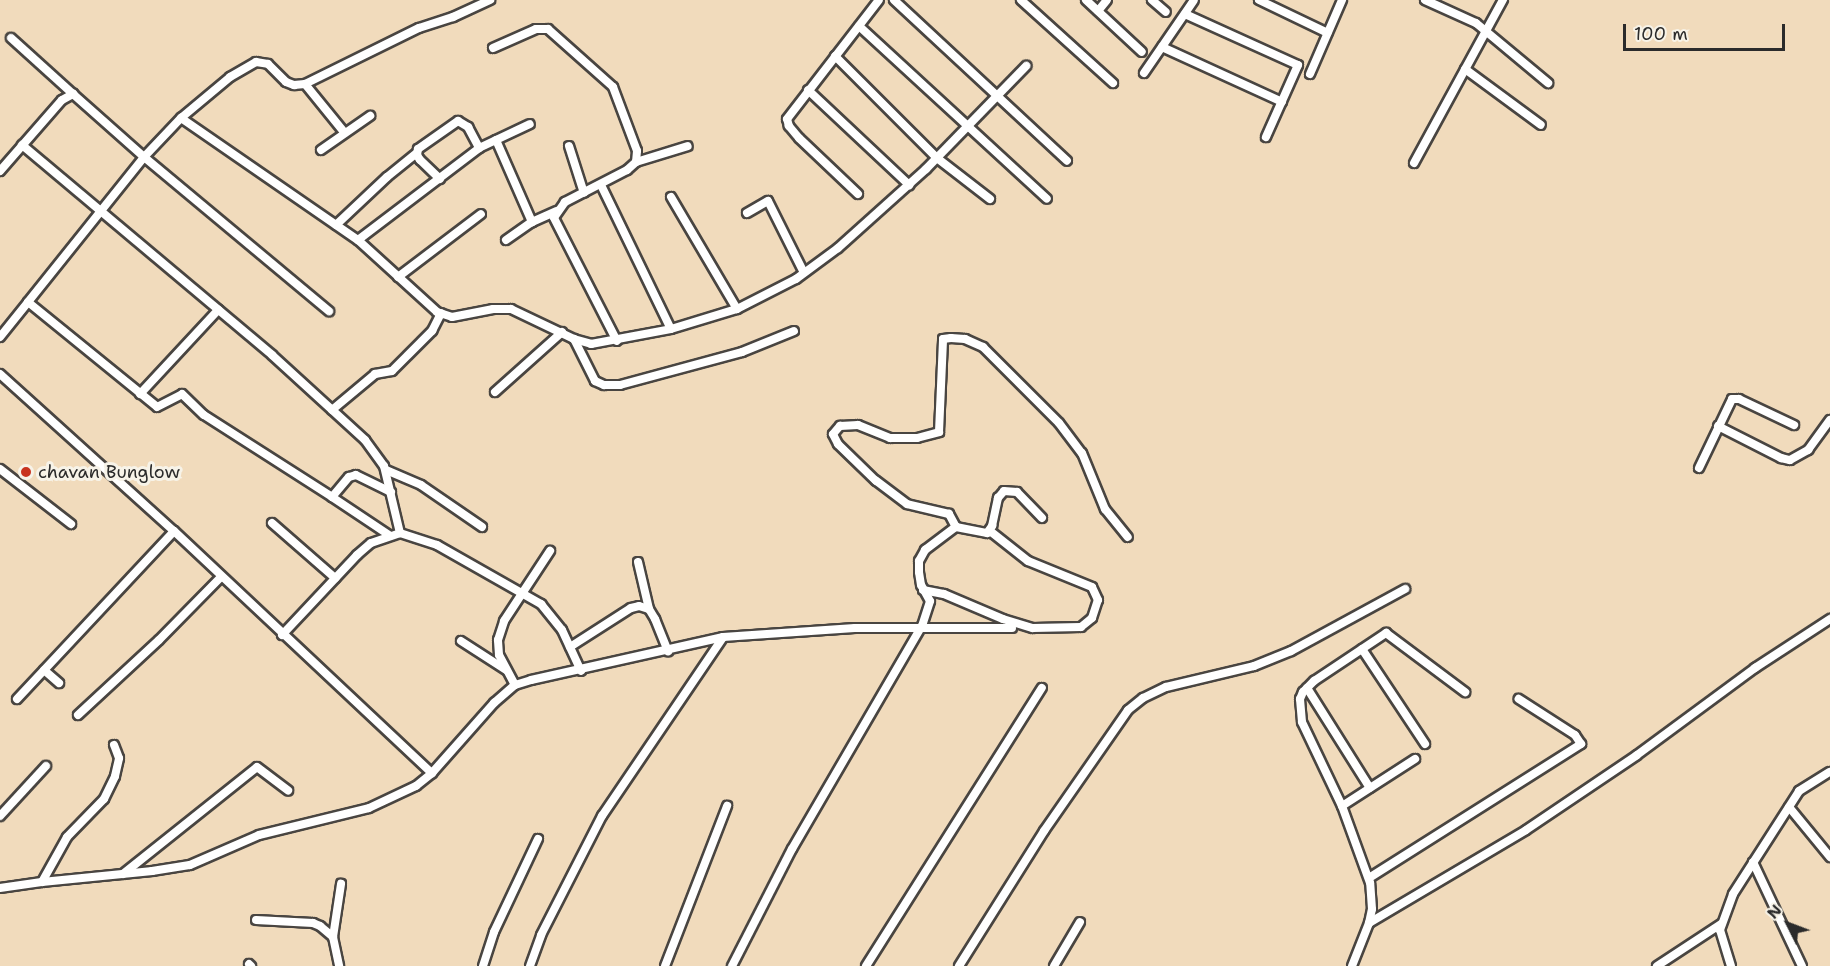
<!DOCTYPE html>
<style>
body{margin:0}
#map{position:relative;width:1830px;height:966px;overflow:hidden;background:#f1dbbc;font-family:"Shantell Sans",sans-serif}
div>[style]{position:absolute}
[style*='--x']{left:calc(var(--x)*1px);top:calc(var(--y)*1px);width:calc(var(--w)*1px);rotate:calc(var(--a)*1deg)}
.roads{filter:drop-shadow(2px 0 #494541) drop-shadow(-2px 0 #494541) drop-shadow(0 2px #494541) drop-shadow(0 -2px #494541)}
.street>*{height:8px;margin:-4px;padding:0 4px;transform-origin:4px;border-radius:4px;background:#fff}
.dots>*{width:16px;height:16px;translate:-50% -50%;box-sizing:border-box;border:3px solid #f7f3e8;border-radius:50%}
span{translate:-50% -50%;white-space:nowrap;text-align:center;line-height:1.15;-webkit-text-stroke:6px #f7f3e8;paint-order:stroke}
.poi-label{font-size:18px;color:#2b2b2b}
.left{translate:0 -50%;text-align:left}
.north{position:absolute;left:1758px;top:894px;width:60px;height:60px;-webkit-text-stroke:4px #f7f3e8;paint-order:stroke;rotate:312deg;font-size:16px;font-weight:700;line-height:24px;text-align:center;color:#2b2b2b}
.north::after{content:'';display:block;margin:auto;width:21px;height:27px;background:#2b2b2b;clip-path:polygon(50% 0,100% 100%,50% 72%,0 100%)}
.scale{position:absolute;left:1623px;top:24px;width:162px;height:27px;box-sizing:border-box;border:3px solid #2b2b2b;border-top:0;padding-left:8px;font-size:18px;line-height:21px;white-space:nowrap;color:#2b2b2b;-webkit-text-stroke:4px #f7f3e8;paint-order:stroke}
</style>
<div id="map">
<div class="roads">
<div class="street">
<i style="--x:894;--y:0;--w:236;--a:42.9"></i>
<i style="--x:1021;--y:0;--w:124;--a:42.1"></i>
<i style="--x:1086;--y:0;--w:76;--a:42.9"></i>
<i style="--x:1152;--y:0;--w:18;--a:41"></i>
<i style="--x:1259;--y:0;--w:76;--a:25.6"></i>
<i style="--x:1425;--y:0;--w:56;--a:24.3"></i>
<i style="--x:1476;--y:23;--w:94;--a:39.8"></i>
<i style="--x:1098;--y:11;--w:14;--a:-51"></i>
<i style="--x:1185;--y:14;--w:124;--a:24.3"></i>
<i style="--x:1298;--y:65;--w:79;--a:114"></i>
<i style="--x:859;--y:26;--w:255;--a:42.6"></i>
<i style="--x:11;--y:38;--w:84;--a:42.1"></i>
<i style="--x:1162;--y:47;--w:132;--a:24.6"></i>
<i style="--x:493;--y:48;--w:47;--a:-23.8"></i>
<i style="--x:536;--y:29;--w:12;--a:0"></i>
<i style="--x:548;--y:29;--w:87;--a:41.7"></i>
<i style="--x:613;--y:87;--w:68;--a:69.4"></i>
<i style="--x:637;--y:151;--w:11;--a:95"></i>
<i style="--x:636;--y:162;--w:12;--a:138"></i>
<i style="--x:627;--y:170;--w:70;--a:152.7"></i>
<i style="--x:565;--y:202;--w:19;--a:125"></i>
<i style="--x:554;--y:218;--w:138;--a:62.9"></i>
<i style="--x:835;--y:56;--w:144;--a:45"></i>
<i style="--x:937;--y:158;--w:67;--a:37.7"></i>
<i style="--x:1465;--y:69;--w:94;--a:36.4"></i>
<i style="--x:1144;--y:73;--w:88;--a:-55.6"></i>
<i style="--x:1310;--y:74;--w:81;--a:-66.6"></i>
<i style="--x:305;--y:84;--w:62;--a:50.9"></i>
<i style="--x:808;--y:90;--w:139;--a:43.2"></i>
<i style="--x:181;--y:118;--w:64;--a:-39.9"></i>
<i style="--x:230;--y:77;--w:30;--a:-30"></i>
<i style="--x:256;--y:62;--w:12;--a:9"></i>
<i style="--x:268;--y:64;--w:25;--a:45"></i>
<i style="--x:286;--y:82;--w:9;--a:21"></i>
<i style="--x:294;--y:85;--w:11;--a:-5"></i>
<i style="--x:305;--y:84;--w:127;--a:-26.2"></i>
<i style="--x:419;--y:28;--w:36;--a:-18"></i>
<i style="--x:453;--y:17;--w:41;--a:-24.7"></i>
<i style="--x:496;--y:140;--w:90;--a:66.3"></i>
<i style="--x:22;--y:145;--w:326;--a:40"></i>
<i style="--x:272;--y:355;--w:126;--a:42.4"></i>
<i style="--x:365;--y:440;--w:32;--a:54"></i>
<i style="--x:384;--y:466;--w:69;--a:76.6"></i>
<i style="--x:569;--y:146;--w:49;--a:72.3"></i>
<i style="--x:321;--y:150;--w:60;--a:-34.8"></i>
<i style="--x:636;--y:162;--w:54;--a:-17.1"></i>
<i style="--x:1414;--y:163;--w:186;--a:-61.4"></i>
<i style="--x:0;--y:171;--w:94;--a:-48.9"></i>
<i style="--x:62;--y:100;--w:13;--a:-29"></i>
<i style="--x:73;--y:94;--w:95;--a:41.6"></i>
<i style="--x:144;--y:157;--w:54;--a:-46.5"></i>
<i style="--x:181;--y:118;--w:215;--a:34.6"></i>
<i style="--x:358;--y:240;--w:107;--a:42.3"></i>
<i style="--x:437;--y:312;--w:16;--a:18"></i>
<i style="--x:452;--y:317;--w:42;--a:-11"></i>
<i style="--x:493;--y:309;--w:18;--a:0"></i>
<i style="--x:511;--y:309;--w:70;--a:25.5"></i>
<i style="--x:574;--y:339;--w:18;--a:16"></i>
<i style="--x:591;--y:344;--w:81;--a:-10.6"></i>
<i style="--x:671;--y:329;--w:69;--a:-16.9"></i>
<i style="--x:737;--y:309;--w:130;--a:-120.5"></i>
<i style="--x:440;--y:179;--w:28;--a:-136"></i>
<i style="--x:420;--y:160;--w:6;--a:-121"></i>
<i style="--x:417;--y:155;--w:6;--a:-81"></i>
<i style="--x:418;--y:149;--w:49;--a:-35"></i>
<i style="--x:458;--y:121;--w:12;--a:31"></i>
<i style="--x:468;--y:127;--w:24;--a:62"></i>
<i style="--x:601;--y:185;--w:160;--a:64.1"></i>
<i style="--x:858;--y:194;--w:81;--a:-136.5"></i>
<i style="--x:799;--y:138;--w:16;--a:-130"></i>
<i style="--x:789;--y:126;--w:7;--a:-106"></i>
<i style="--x:787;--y:119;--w:150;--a:-52.3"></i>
<i style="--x:747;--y:213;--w:24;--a:-30"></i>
<i style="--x:768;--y:201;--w:80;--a:63.4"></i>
<i style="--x:336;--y:225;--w:70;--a:-43.3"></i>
<i style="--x:387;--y:177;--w:38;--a:-39"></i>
<i style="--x:358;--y:240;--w:152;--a:-37.2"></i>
<i style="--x:479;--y:148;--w:56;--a:-25.2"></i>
<i style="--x:506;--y:240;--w:32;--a:-35"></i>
<i style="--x:532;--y:222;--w:27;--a:-24"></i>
<i style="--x:398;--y:277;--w:104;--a:-37.2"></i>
<i style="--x:28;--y:302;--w:186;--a:-51.3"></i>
<i style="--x:144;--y:157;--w:241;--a:39.8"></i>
<i style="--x:737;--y:309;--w:66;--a:-27"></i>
<i style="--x:796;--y:279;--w:52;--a:-36.4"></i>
<i style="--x:838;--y:248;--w:118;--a:-41.9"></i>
<i style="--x:926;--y:169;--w:144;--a:-45.8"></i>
<i style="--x:0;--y:337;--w:45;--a:-51.3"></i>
<i style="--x:28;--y:302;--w:166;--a:39.1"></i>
<i style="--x:157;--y:407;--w:28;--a:-27"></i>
<i style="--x:182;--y:394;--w:30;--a:44"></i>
<i style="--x:204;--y:415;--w:152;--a:32.6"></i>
<i style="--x:332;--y:497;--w:26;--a:-50"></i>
<i style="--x:349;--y:477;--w:7;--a:-16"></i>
<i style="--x:356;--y:475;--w:39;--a:26"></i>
<i style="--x:574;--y:339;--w:47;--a:63.4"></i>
<i style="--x:595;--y:381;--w:10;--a:24"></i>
<i style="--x:604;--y:385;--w:16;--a:0"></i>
<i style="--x:620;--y:385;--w:126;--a:-15.1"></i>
<i style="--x:742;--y:352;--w:56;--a:-22"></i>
<i style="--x:0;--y:374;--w:234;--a:42.1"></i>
<i style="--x:174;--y:531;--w:354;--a:43.2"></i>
<i style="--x:432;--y:773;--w:94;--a:-48.5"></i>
<i style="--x:494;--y:703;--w:28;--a:-41"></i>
<i style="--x:515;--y:685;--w:17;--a:-17"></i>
<i style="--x:531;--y:680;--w:197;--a:-12.6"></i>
<i style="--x:723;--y:637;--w:132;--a:-3.9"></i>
<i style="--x:855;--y:628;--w:157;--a:0"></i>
<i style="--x:495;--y:392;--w:90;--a:-41.8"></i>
<i style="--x:140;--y:394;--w:115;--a:-47.1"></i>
<i style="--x:332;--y:410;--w:56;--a:-39.9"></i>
<i style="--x:375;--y:374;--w:17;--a:-10"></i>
<i style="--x:392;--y:371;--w:57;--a:-45"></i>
<i style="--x:432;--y:331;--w:20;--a:-63"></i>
<i style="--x:1718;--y:426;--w:71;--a:26.9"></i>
<i style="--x:1781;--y:458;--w:9;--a:13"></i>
<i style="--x:1790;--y:460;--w:21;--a:-29"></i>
<i style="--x:1808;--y:450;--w:37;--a:-54"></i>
<i style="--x:1699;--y:468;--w:76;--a:-64.4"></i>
<i style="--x:1732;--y:399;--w:7;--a:0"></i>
<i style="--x:1739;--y:399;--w:61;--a:25.3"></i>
<i style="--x:0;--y:469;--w:90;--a:37.8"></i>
<i style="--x:386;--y:470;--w:38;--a:23"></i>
<i style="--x:421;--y:485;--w:74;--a:34.5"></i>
<i style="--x:332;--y:497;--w:69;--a:33.7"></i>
<i style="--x:272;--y:523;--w:84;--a:41.1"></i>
<i style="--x:956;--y:527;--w:15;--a:-118"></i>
<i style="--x:949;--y:514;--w:43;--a:-166.6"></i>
<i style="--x:907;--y:504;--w:39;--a:-143"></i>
<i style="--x:876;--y:481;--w:53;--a:-135.8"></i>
<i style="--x:838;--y:444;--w:11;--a:-117"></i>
<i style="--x:833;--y:434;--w:11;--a:-49"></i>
<i style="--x:840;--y:426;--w:18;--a:-3"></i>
<i style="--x:858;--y:425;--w:35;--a:22"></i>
<i style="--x:890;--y:438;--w:27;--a:0"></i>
<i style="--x:917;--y:438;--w:23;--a:-15"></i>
<i style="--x:939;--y:432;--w:93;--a:-87.5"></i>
<i style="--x:943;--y:339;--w:8;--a:-7"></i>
<i style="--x:951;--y:338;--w:14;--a:4"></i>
<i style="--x:965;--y:339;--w:20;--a:24"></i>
<i style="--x:983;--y:347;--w:107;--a:45"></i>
<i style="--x:1059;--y:423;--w:38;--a:53"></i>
<i style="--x:1082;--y:453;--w:61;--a:67.7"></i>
<i style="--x:1105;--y:509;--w:36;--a:51"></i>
<i style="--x:638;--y:562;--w:48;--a:76.8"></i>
<i style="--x:923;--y:590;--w:21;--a:11"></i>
<i style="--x:944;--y:594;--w:64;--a:23"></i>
<i style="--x:1003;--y:619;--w:31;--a:17"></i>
<i style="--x:1033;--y:628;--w:48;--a:-1.2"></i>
<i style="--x:1081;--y:627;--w:14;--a:-39"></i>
<i style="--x:1092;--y:618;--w:19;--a:-72"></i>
<i style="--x:1098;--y:600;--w:14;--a:-115"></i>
<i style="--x:1092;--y:587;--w:69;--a:-157.9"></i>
<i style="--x:1028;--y:561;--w:48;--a:-141.7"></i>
<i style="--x:282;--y:635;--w:110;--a:-46.8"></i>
<i style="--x:357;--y:555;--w:18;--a:-41"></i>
<i style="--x:371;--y:543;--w:31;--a:-19"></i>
<i style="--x:400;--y:533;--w:39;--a:18"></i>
<i style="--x:437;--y:545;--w:120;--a:29.6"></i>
<i style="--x:541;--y:604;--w:33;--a:51"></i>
<i style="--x:562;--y:630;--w:45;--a:65.1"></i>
<i style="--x:461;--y:641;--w:54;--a:32.8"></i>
<i style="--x:570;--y:647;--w:72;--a:-32.6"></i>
<i style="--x:631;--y:608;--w:8;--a:-14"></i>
<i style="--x:639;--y:606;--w:10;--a:17"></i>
<i style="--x:649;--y:609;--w:12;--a:59"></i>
<i style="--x:655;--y:619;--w:35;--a:68"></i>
<i style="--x:1362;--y:649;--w:114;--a:56.4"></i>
<i style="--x:44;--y:670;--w:20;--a:41"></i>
<i style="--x:515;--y:685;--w:34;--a:-118"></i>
<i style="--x:499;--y:655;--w:15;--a:-94"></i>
<i style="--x:498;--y:640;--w:20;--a:-72"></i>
<i style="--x:504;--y:621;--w:84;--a:-56.7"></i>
<i style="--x:1307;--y:688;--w:118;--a:57.8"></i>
<i style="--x:17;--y:699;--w:230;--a:-46.9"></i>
<i style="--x:78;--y:715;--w:110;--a:-42.8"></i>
<i style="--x:159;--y:640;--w:88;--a:-45.5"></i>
<i style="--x:1342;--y:806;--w:93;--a:-115.5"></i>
<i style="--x:1302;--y:722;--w:23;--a:-95"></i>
<i style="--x:1300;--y:699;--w:8;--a:-67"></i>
<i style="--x:1303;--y:692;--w:16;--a:-45"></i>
<i style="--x:1314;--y:681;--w:87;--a:-33.7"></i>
<i style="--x:1386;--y:633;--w:99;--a:36.8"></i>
<i style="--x:1789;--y:807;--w:65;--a:50.6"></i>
<i style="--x:0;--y:816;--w:68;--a:-47.4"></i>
<i style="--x:1753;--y:862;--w:115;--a:64.8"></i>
<i style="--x:123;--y:874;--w:171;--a:-38.6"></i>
<i style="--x:257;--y:767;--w:39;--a:37"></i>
<i style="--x:1369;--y:878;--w:251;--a:-32.3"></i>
<i style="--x:1581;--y:744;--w:11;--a:-124"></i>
<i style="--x:1575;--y:735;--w:67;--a:-147.3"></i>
<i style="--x:42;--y:882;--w:111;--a:-5.7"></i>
<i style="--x:152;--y:871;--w:38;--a:-9"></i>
<i style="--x:190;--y:865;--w:75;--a:-23.5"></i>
<i style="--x:259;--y:835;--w:113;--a:-13.8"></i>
<i style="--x:369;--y:808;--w:52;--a:-25.1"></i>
<i style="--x:416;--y:786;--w:21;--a:-39"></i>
<i style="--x:0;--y:888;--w:42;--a:-8.1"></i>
<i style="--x:42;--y:882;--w:51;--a:-60.9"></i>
<i style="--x:67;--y:837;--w:53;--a:-45.8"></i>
<i style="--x:104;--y:799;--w:25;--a:-64"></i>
<i style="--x:115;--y:776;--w:18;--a:-77"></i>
<i style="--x:119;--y:758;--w:14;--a:-111"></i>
<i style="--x:256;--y:920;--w:57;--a:3"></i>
<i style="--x:313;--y:923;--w:8;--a:23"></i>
<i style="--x:320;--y:926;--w:17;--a:40"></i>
<i style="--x:333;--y:937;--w:30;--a:78"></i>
<i style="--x:1369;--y:923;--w:182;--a:-30.6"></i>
<i style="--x:1526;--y:830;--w:134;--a:-34"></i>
<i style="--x:1637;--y:755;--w:147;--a:-36.4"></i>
<i style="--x:1755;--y:668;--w:90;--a:-33.2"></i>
<i style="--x:333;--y:937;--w:54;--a:-81.4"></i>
<i style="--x:249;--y:964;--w:3;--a:45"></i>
<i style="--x:483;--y:966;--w:36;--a:-72"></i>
<i style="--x:494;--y:932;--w:103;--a:-64.7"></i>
<i style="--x:530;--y:966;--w:33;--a:-70"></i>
<i style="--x:541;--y:935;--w:134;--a:-62.9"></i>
<i style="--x:602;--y:816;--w:216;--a:-55.9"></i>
<i style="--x:665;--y:966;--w:172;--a:-68.8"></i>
<i style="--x:732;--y:966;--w:131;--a:-62.9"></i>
<i style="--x:792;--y:849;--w:258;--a:-59.8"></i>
<i style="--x:922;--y:626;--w:26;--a:-72"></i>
<i style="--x:930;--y:601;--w:18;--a:-119"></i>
<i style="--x:921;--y:585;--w:13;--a:-99"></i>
<i style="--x:919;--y:572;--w:11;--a:-90"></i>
<i style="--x:919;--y:561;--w:13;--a:-61"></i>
<i style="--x:925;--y:550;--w:39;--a:-37"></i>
<i style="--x:956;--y:527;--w:32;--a:11"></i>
<i style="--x:987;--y:533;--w:9;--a:-54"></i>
<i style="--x:992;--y:526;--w:29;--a:-78"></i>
<i style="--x:998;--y:498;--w:9;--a:-49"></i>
<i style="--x:1004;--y:491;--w:13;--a:4"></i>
<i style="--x:1017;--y:492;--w:36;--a:46"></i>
<i style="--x:866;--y:966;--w:329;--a:-57.7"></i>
<i style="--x:959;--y:966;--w:160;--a:-57.8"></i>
<i style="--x:1044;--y:831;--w:147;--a:-55.2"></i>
<i style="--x:1128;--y:710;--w:19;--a:-39"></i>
<i style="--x:1143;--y:698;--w:25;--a:-26"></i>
<i style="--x:1166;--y:687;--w:90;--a:-13.4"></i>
<i style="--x:1254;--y:666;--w:40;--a:-22"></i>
<i style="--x:1291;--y:651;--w:130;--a:-28.5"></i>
<i style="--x:1054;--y:966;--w:51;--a:-59.4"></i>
<i style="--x:1352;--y:966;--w:46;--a:-68.4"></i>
<i style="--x:1369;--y:923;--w:14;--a:-78"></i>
<i style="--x:1372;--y:909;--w:26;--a:-94"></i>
<i style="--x:1370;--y:883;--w:82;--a:-110"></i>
<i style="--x:1342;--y:806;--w:87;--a:-32.8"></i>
<i style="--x:1657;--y:966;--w:77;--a:-33.3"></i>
<i style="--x:1731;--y:966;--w:38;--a:-107"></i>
<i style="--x:1720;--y:930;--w:38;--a:-70"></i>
<i style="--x:1733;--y:894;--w:122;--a:-57.3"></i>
<i style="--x:1799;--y:791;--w:36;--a:-32"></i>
</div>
</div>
<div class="dots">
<i style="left:26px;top:472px;background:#c8321e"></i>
</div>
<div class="poi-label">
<span class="left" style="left:38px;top:472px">chavan Bunglow</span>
</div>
<div class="north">N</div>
<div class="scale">100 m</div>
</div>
